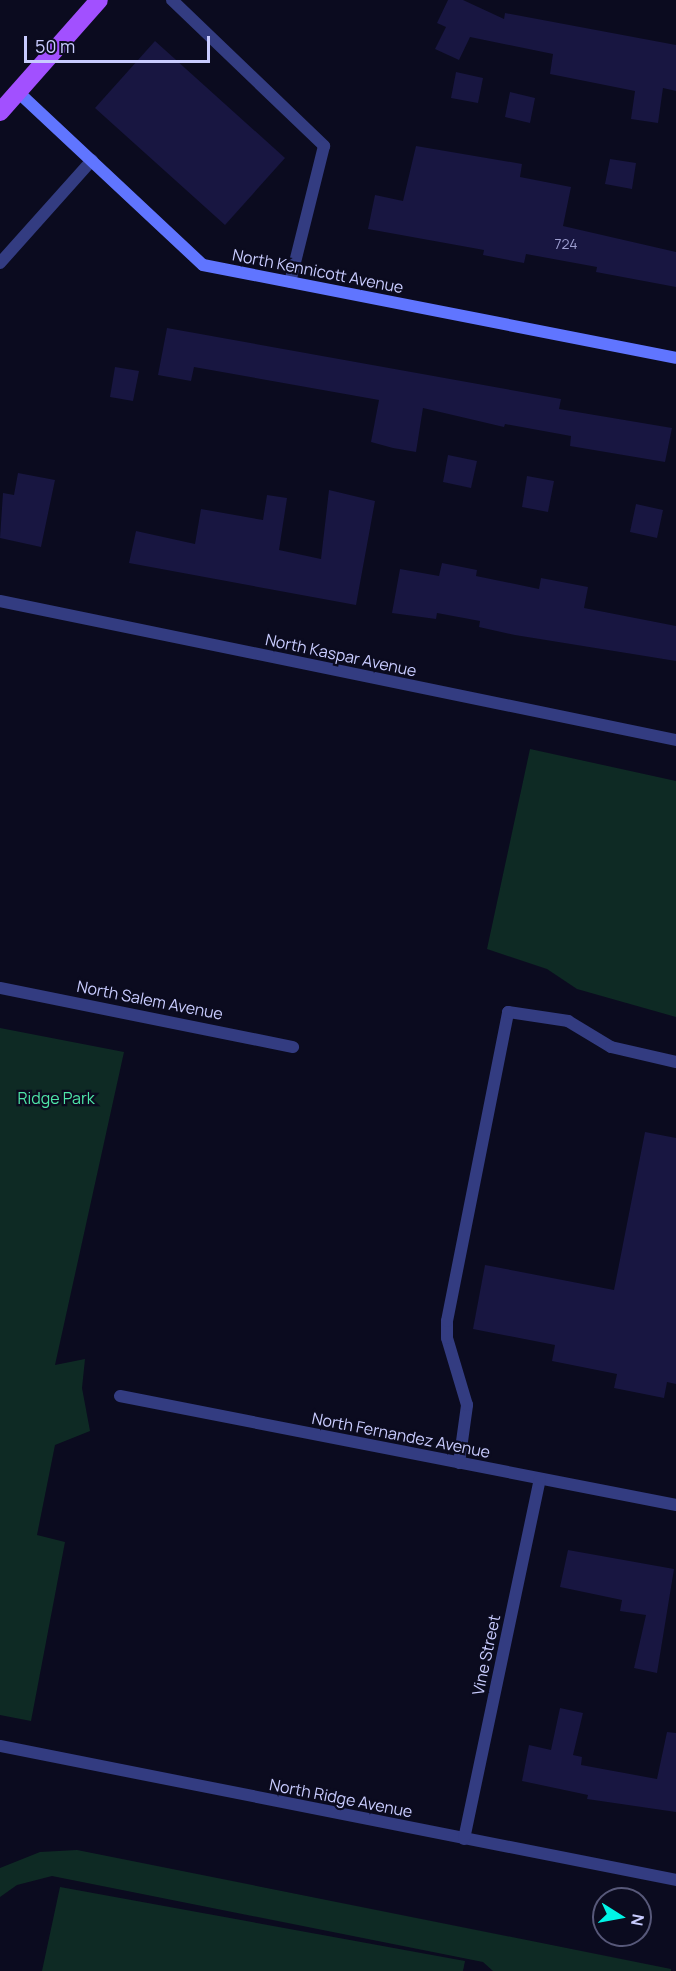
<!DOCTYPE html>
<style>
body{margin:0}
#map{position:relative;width:676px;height:1971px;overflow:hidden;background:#0b0b1f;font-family:Manrope,sans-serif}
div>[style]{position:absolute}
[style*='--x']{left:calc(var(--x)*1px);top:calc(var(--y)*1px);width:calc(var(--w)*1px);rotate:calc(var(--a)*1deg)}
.green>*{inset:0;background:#0e2a24}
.building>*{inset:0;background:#181641}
.lane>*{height:12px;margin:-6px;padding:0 6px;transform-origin:6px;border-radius:6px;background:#333c81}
.street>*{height:12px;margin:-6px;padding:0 6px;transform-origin:6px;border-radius:6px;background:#333c81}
.secondary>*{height:12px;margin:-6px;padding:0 6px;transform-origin:6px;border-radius:6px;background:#6075ff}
.primary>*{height:18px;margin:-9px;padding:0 9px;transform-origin:9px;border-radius:9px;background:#a250ff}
span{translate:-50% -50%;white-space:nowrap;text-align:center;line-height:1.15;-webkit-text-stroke:4.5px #0b0b1f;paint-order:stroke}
.number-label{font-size:14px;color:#9d9ed0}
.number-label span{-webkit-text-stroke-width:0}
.street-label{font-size:16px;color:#c9ccff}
.park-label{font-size:16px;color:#4fe6a8}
.north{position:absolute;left:592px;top:1887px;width:60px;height:60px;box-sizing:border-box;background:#0b0b1f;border:2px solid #575879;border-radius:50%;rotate:101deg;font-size:16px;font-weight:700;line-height:24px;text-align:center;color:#c9ccff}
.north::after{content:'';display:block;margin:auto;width:21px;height:27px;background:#00f4e6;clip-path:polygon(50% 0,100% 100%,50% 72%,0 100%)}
.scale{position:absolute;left:24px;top:36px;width:186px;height:27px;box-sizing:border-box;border:3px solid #c9ccff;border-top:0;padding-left:8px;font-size:18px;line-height:21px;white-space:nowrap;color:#c9ccff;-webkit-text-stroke:4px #0b0b1f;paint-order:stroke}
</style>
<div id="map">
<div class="green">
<i style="clip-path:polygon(530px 749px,676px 781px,676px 1017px,577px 989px,547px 969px,487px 949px)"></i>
<i style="clip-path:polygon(0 1028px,124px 1052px,55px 1365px,85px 1359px,82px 1388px,90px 1431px,55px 1445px,37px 1535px,65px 1542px,31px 1721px,0 1715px)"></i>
<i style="clip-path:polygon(77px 1850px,671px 1969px,671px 1971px,493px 1971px,483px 1962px,52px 1876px,17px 1885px,0 1897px,0 1868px,40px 1852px)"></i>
<i style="clip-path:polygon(60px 1887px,465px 1961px,463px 1971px,42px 1971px)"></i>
</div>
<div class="building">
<i style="clip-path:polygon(448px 0,463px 0,504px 19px,505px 13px,676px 45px,676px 91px,663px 88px,658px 123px,631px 119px,635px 91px,550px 74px,553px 54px,470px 37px,459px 60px,435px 49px,446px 27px,437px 23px)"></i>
<i style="clip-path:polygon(155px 41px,285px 158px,225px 225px,95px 108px)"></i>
<i style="clip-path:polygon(456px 72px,483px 78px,478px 103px,451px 98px)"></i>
<i style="clip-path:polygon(510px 92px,535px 98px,530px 123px,505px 117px)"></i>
<i style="clip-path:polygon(416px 146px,522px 164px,520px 177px,571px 187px,563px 226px,676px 252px,676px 287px,596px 272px,597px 267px,526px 254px,524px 263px,483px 255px,484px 250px,368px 229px,375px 195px,403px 201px)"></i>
<i style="clip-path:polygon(610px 159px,636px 163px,632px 189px,605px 184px)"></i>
<i style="clip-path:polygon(167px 328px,561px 399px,559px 409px,672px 428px,665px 462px,570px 446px,571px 436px,505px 424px,504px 427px,423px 408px,416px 452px,393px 448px,371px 442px,379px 400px,194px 367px,191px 381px,158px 375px)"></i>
<i style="clip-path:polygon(115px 367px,139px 371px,133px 401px,110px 397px)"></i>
<i style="clip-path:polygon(448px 455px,477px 461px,471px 488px,443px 482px)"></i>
<i style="clip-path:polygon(18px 473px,55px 480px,41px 547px,0 538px,3px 493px,14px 495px)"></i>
<i style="clip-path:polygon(527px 476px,554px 481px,548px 512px,522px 507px)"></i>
<i style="clip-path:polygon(329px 490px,375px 501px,356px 605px,129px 563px,136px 531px,195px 544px,201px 509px,263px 520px,267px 495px,287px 498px,279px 550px,321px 559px)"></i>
<i style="clip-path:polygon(636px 504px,663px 510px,657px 538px,630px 532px)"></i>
<i style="clip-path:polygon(442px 563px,477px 570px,476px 576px,539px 589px,541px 578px,588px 587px,584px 608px,676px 626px,676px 661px,515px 635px,479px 627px,480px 621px,437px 613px,436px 619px,392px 613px,400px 569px,439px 576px)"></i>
<i style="clip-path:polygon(645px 1132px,676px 1138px,676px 1384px,667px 1382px,664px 1398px,614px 1388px,617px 1374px,552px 1361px,555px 1345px,473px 1329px,485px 1265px,614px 1290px)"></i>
<i style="clip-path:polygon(568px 1550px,674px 1569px,657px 1673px,634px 1668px,646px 1615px,620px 1611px,622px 1600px,560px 1587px)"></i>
<i style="clip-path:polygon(560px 1708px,583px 1713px,573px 1755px,582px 1757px,581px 1765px,657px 1779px,667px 1732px,676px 1733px,676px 1812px,587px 1799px,588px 1795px,522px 1781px,529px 1745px,551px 1750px)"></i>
</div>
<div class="lane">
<i style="--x:172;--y:0;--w:211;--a:43.8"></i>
<i style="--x:324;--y:146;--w:140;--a:104"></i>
<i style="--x:0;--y:263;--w:138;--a:-48.2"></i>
<i style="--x:459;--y:1463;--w:59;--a:-82.1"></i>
<i style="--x:467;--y:1405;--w:70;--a:-106.6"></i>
<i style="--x:447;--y:1338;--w:17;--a:-90"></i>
<i style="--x:447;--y:1321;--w:315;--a:-78.8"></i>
<i style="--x:508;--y:1012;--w:61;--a:8.5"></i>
<i style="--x:568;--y:1021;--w:50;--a:31.2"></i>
<i style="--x:611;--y:1047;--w:67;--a:13"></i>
</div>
<div class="street">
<i style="--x:0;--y:601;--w:690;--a:11.62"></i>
<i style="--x:0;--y:988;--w:299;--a:11.4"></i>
<i style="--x:120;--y:1396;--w:567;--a:11.09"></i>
<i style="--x:0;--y:1746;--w:689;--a:11.21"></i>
<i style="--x:464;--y:1839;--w:368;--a:-78.1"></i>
</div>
<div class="secondary">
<i style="--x:18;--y:92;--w:253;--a:43.1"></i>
<i style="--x:203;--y:265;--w:482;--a:11.1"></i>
</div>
<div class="primary">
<i style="--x:0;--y:112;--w:149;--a:-48.5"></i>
</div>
<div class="number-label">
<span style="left:566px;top:244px">724</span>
</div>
<div class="street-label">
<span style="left:318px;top:271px;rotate:11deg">North Kennicott Avenue</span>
<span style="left:341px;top:655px;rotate:12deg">North Kaspar Avenue</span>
<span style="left:150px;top:1000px;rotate:11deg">North Salem Avenue</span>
<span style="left:401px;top:1435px;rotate:11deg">North Fernandez Avenue</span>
<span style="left:486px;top:1655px;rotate:-78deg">Vine Street</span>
<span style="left:341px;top:1798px;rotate:11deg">North Ridge Avenue</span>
</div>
<div class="park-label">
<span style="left:56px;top:1098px">Ridge Park</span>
</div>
<div class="north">N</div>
<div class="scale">50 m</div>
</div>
